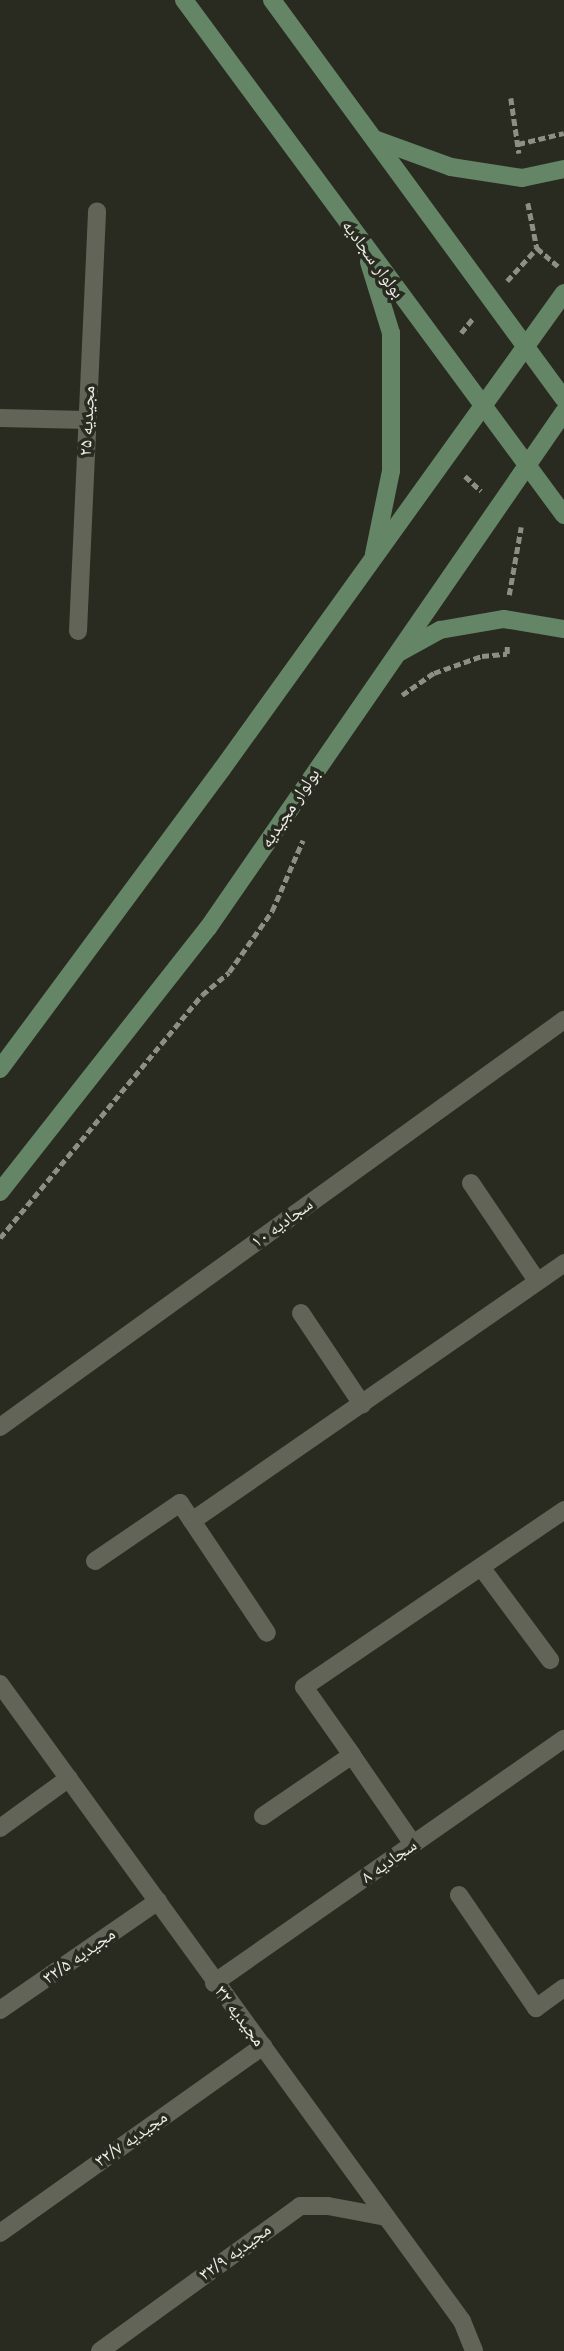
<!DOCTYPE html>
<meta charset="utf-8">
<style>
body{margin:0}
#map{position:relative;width:564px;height:2351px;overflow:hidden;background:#292b20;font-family:Mulish,"Noto Naskh Arabic",sans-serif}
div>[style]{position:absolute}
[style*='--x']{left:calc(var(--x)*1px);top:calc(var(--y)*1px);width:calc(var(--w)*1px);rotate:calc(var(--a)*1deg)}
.path>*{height:4.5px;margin-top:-2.25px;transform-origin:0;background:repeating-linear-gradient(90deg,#8d8f85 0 7px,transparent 0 10.5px)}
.minor>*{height:18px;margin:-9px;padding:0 9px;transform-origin:9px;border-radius:9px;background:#616457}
.secondary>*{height:18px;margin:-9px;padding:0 9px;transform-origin:9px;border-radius:9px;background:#658567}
span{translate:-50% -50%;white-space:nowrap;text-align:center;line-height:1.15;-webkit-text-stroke:7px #292b20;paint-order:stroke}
.street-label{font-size:18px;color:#eceee6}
</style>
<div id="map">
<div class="path">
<i style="--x:511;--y:98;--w:56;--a:81.7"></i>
<i style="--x:518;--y:144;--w:47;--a:-13.4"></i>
<i style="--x:528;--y:203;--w:46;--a:78.7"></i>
<i style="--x:537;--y:248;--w:29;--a:41"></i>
<i style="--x:507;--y:281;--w:45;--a:-47.7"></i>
<i style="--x:461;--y:333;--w:19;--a:-51"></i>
<i style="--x:465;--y:476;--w:22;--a:43"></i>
<i style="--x:509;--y:595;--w:69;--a:-80"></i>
<i style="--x:402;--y:695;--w:39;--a:-35"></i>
<i style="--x:434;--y:673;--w:51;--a:-19.5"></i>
<i style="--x:482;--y:656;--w:25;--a:-5"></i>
<i style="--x:507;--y:654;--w:9;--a:-90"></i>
<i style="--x:0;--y:1238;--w:316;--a:-50.3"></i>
<i style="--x:202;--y:995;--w:35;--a:-40"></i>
<i style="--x:229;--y:972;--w:75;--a:-54.8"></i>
<i style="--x:272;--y:911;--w:77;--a:-66.4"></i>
</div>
<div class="minor">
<i style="--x:0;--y:418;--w:87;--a:1.3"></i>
<i style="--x:78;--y:631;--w:420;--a:-87.4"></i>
<i style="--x:471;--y:1183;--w:118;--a:56"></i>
<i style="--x:301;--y:1313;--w:110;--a:56.2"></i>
<i style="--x:0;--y:1427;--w:696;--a:-35.82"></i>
<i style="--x:192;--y:1521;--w:453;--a:-34.7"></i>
<i style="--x:95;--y:1561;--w:103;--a:-34.3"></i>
<i style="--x:180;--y:1503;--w:156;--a:56.2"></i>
<i style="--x:481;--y:1567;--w:116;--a:53.4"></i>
<i style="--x:0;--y:1684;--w:787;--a:54.05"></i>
<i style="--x:462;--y:2321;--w:32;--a:68"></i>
<i style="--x:347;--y:1748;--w:116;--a:55.5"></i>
<i style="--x:263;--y:1816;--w:108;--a:-34.4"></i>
<i style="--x:352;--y:1755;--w:83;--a:-125.2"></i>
<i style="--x:304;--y:1687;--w:315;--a:-34.2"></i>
<i style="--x:0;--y:1828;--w:85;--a:-35.9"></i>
<i style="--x:459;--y:1895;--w:137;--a:55.7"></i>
<i style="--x:536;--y:2008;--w:34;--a:-36"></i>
<i style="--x:214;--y:1983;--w:427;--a:-34.9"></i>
<i style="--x:0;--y:2010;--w:192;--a:-34.6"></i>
<i style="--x:0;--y:2233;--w:323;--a:-35.4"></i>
<i style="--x:100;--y:2351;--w:247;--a:-35.9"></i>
<i style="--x:300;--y:2206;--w:28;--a:0"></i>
<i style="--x:328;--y:2206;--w:59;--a:10.7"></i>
</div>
<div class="secondary">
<i style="--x:184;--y:0;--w:640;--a:53.58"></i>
<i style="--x:272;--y:0;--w:494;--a:53.8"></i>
<i style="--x:374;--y:139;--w:82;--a:20"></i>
<i style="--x:451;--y:167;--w:72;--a:8.8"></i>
<i style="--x:522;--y:178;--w:43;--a:-12.1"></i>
<i style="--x:369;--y:262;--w:74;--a:72.8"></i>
<i style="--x:391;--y:333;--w:138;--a:90"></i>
<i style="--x:391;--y:471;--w:85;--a:101.6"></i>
<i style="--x:400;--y:652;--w:46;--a:-28.8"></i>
<i style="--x:440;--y:630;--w:65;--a:-9.8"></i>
<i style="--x:504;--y:619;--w:61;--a:9.5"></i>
<i style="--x:0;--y:1069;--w:373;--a:-53.5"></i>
<i style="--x:222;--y:769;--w:586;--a:-54.3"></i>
<i style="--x:0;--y:1192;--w:336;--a:-51.8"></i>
<i style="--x:208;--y:928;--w:627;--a:-55.4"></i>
</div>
<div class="street-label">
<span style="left:373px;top:259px;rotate:54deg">بولوار سجادیه</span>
<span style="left:87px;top:421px;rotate:-87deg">مجیدیه ۲۵</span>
<span style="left:290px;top:808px;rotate:-56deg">بولوار مجیدیه</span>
<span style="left:282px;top:1223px;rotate:-36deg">سجادیه ۱۰</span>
<span style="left:389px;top:1861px;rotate:-35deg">سجادیه ۸</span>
<span style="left:79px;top:1956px;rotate:-35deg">مجیدیه ۳۲/۵</span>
<span style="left:240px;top:2016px;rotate:53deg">مجیدیه ۳۲</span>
<span style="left:131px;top:2139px;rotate:-35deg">مجیدیه ۳۲/۷</span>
<span style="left:235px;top:2252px;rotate:-36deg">مجیدیه ۳۲/٩</span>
</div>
</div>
